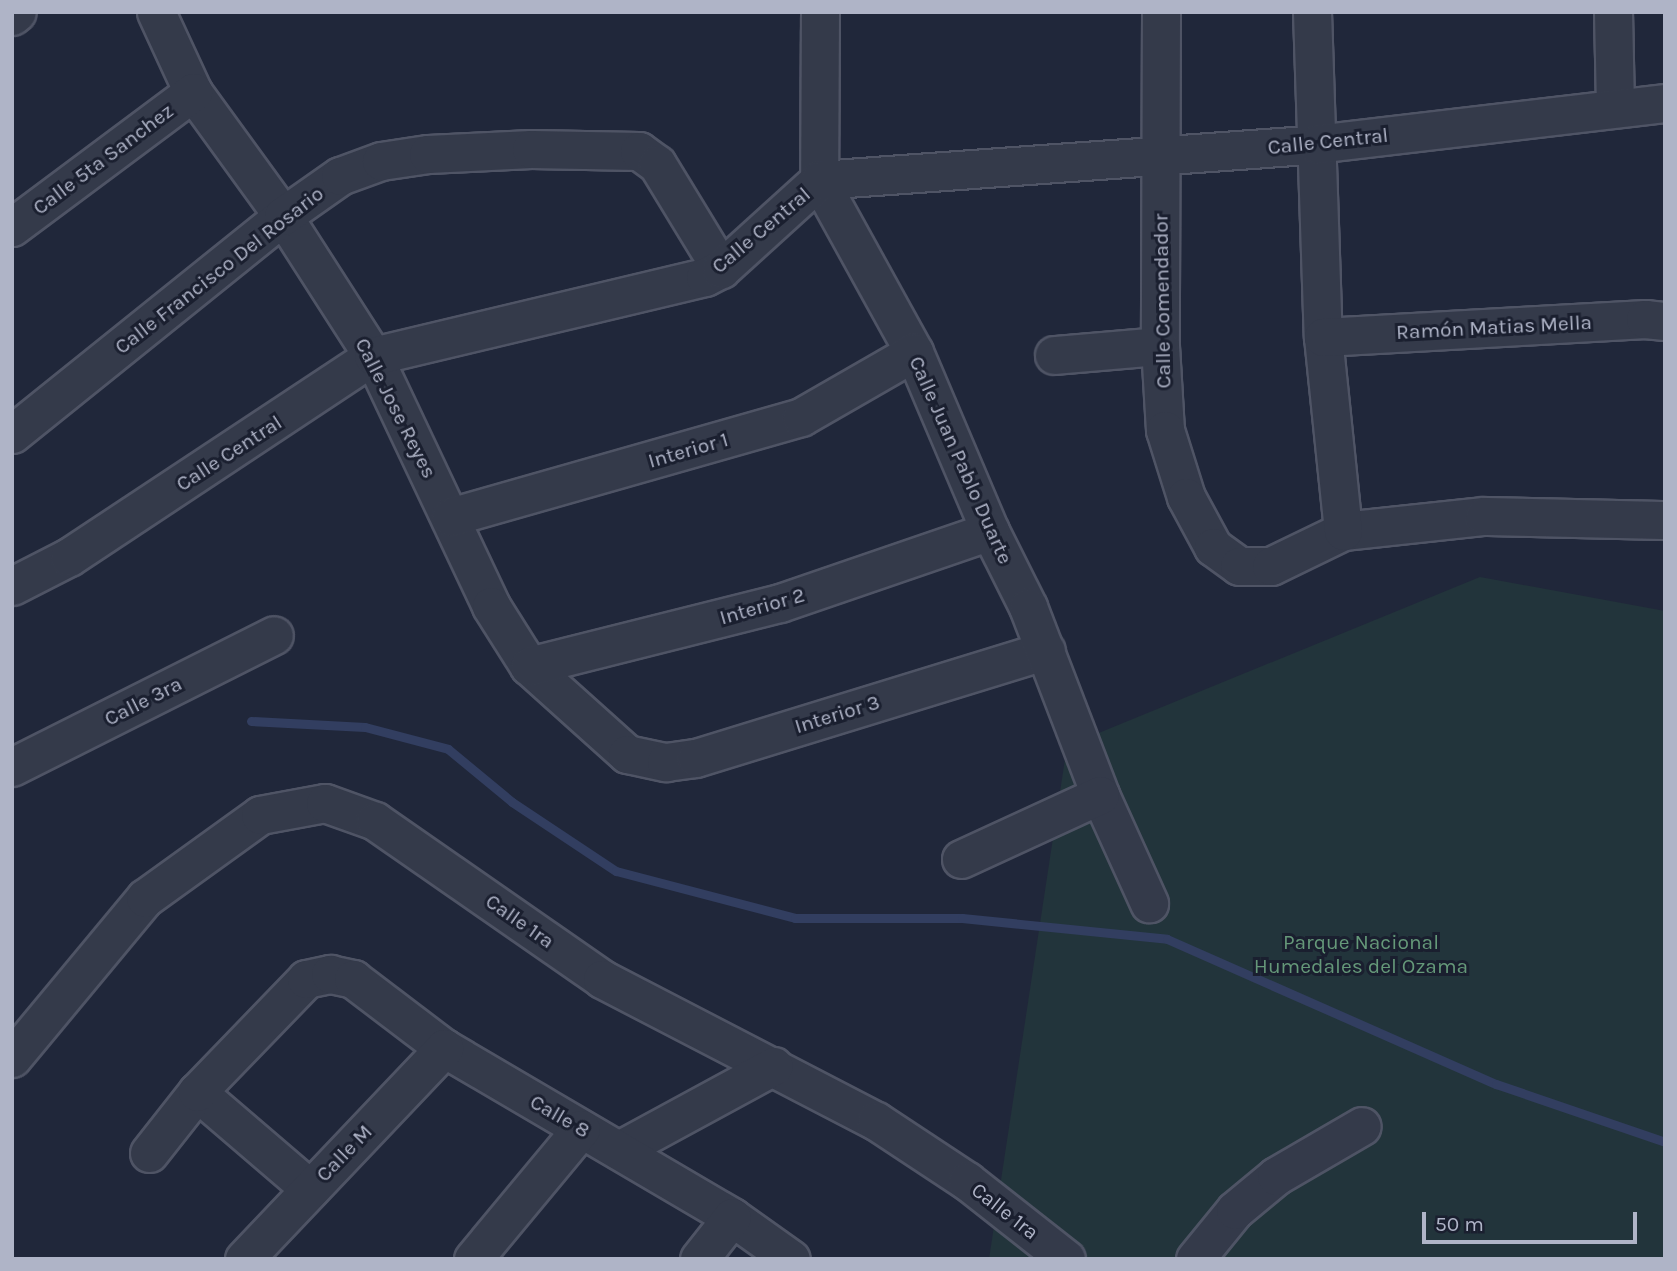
<!DOCTYPE html>
<meta charset="utf-8">
<style>
body{margin:0}
#map{position:relative;width:1677px;height:1271px;overflow:hidden;background:#20273a;font-family:Karla,sans-serif}
div>[style]{position:absolute}
[style*='--x']{left:calc(var(--x)*1px);top:calc(var(--y)*1px);width:calc(var(--w)*1px);rotate:calc(var(--a)*1deg)}
.green>*{inset:0;background:#22343b}
.stream>*{height:9px;margin:-4.5px;padding:0 4.5px;transform-origin:4.5px;border-radius:4.5px;background:#323e60}
.roads{filter:drop-shadow(2px 0 #4f5465) drop-shadow(-2px 0 #4f5465) drop-shadow(0 2px #4f5465) drop-shadow(0 -2px #4f5465)}
.minor>*{height:37px;margin:-18.5px;padding:0 18.5px;transform-origin:18.5px;border-radius:18.5px;background:#343a4a}
span{translate:-50% -50%;white-space:nowrap;text-align:center;line-height:1.15;-webkit-text-stroke:6px #1a1f2f;paint-order:stroke}
.street-label{font-size:21px;color:#afb4c7}
.park-label{font-size:21px;color:#659879}
.frame{position:absolute;inset:0;border:14px solid #afb4c7;pointer-events:none}
.scale{position:absolute;left:1422px;top:1212px;width:215px;height:32px;box-sizing:border-box;border:4px solid #afb4c7;border-top:0;padding-left:9px;font-size:21px;line-height:24px;white-space:nowrap;color:#afb4c7;-webkit-text-stroke:5px #1a1f2f;paint-order:stroke}
</style>
<div id="map">
<div class="green">
<i style="clip-path:polygon(1480px 577px,1665px 611px,1665px 1259px,989px 1259px,1067px 746px)"></i>
</div>
<div class="stream">
<i style="--x:251;--y:721;--w:114;--a:3"></i>
<i style="--x:365;--y:727;--w:86;--a:14.8"></i>
<i style="--x:448;--y:749;--w:83;--a:39.6"></i>
<i style="--x:512;--y:802;--w:125;--a:33.6"></i>
<i style="--x:616;--y:871;--w:185;--a:14.7"></i>
<i style="--x:795;--y:918;--w:167;--a:0"></i>
<i style="--x:962;--y:918;--w:206;--a:5.8"></i>
<i style="--x:1167;--y:939;--w:360;--a:23.8"></i>
<i style="--x:1496;--y:1084;--w:179;--a:18.9"></i>
</div>
<div class="roads">
<div class="minor">
<i style="--x:156;--y:12;--w:88;--a:65.2"></i>
<i style="--x:193;--y:92;--w:153;--a:54"></i>
<i style="--x:283;--y:216;--w:166;--a:57.3"></i>
<i style="--x:373;--y:356;--w:276;--a:64.7"></i>
<i style="--x:491;--y:606;--w:71;--a:57.7"></i>
<i style="--x:529;--y:666;--w:132;--a:41.9"></i>
<i style="--x:627;--y:754;--w:40;--a:12"></i>
<i style="--x:666;--y:762;--w:30;--a:-8"></i>
<i style="--x:696;--y:758;--w:366;--a:-17.1"></i>
<i style="--x:820;--y:12;--w:168;--a:90.3"></i>
<i style="--x:819;--y:180;--w:196;--a:61.1"></i>
<i style="--x:914;--y:352;--w:194;--a:67"></i>
<i style="--x:990;--y:531;--w:85;--a:63.4"></i>
<i style="--x:1028;--y:607;--w:201;--a:69"></i>
<i style="--x:1100;--y:795;--w:119;--a:65.6"></i>
<i style="--x:1161;--y:12;--w:334;--a:90.2"></i>
<i style="--x:1160;--y:346;--w:84;--a:86.6"></i>
<i style="--x:1165;--y:430;--w:70;--a:72.6"></i>
<i style="--x:1186;--y:497;--w:57;--a:61.6"></i>
<i style="--x:1213;--y:547;--w:32;--a:36"></i>
<i style="--x:1239;--y:566;--w:32;--a:0"></i>
<i style="--x:1271;--y:566;--w:80;--a:-25.9"></i>
<i style="--x:1343;--y:531;--w:142;--a:-6.1"></i>
<i style="--x:1484;--y:516;--w:181;--a:1.3"></i>
<i style="--x:1312;--y:12;--w:325;--a:88.1"></i>
<i style="--x:1323;--y:337;--w:195;--a:84.1"></i>
<i style="--x:1613;--y:12;--w:95;--a:88.8"></i>
<i style="--x:12;--y:16;--w:6;--a:-39"></i>
<i style="--x:12;--y:227;--w:226;--a:-36.7"></i>
<i style="--x:1323;--y:337;--w:323;--a:-3.2"></i>
<i style="--x:1645;--y:319;--w:20;--a:6"></i>
<i style="--x:1054;--y:355;--w:106;--a:-4.9"></i>
<i style="--x:12;--y:434;--w:348;--a:-38.8"></i>
<i style="--x:283;--y:216;--w:70;--a:-35.1"></i>
<i style="--x:340;--y:176;--w:44;--a:-20.1"></i>
<i style="--x:381;--y:161;--w:48;--a:-8.5"></i>
<i style="--x:428;--y:154;--w:103;--a:-2.8"></i>
<i style="--x:531;--y:149;--w:108;--a:1.1"></i>
<i style="--x:639;--y:151;--w:22;--a:36"></i>
<i style="--x:657;--y:164;--w:123;--a:58.6"></i>
<i style="--x:450;--y:517;--w:365;--a:-15.9"></i>
<i style="--x:801;--y:417;--w:130;--a:-29.9"></i>
<i style="--x:12;--y:586;--w:64;--a:-27"></i>
<i style="--x:69;--y:557;--w:364;--a:-33.5"></i>
<i style="--x:373;--y:356;--w:341;--a:-13.4"></i>
<i style="--x:705;--y:277;--w:18;--a:-27"></i>
<i style="--x:721;--y:269;--w:132;--a:-42.2"></i>
<i style="--x:819;--y:180;--w:498;--a:-4.1"></i>
<i style="--x:1316;--y:144;--w:351;--a:-6.7"></i>
<i style="--x:529;--y:666;--w:259;--a:-14.1"></i>
<i style="--x:780;--y:603;--w:222;--a:-18.9"></i>
<i style="--x:12;--y:767;--w:293;--a:-26.7"></i>
<i style="--x:961;--y:859;--w:153;--a:-24.7"></i>
<i style="--x:12;--y:1058;--w:208;--a:-50.3"></i>
<i style="--x:145;--y:898;--w:142;--a:-35.8"></i>
<i style="--x:260;--y:815;--w:66;--a:-10.5"></i>
<i style="--x:325;--y:803;--w:53;--a:19.8"></i>
<i style="--x:375;--y:821;--w:277;--a:34.8"></i>
<i style="--x:602;--y:979;--w:309;--a:27.4"></i>
<i style="--x:876;--y:1121;--w:109;--a:33.4"></i>
<i style="--x:967;--y:1181;--w:126;--a:38.2"></i>
<i style="--x:197;--y:1092;--w:149;--a:40.6"></i>
<i style="--x:619;--y:1150;--w:176;--a:-28.5"></i>
<i style="--x:149;--y:1153;--w:78;--a:-51.8"></i>
<i style="--x:197;--y:1092;--w:157;--a:-46"></i>
<i style="--x:306;--y:979;--w:25;--a:-12"></i>
<i style="--x:330;--y:974;--w:24;--a:12"></i>
<i style="--x:353;--y:979;--w:114;--a:37.2"></i>
<i style="--x:444;--y:1048;--w:334;--a:30.4"></i>
<i style="--x:732;--y:1217;--w:72;--a:35.4"></i>
<i style="--x:244;--y:1259;--w:291;--a:-46.5"></i>
<i style="--x:473;--y:1259;--w:169;--a:-50.3"></i>
<i style="--x:699;--y:1259;--w:53;--a:-51.8"></i>
<i style="--x:1195;--y:1259;--w:63;--a:-50.8"></i>
<i style="--x:1235;--y:1210;--w:53;--a:-39.7"></i>
<i style="--x:1276;--y:1176;--w:99;--a:-30.2"></i>
</div>
</div>
<div class="street-label">
<span style="left:1328px;top:141px;rotate:-6deg">Calle Central</span>
<span style="left:103px;top:159px;rotate:-37deg">Calle 5ta Sanchez</span>
<span style="left:761px;top:230px;rotate:-40deg">Calle Central</span>
<span style="left:219px;top:270px;rotate:-38deg">Calle Francisco Del Rosario</span>
<span style="left:1162px;top:301px;rotate:-91deg">Calle Comendador</span>
<span style="left:1494px;top:327px;rotate:-3deg">Ramón Matias Mella</span>
<span style="left:396px;top:408px;rotate:63deg">Calle Jose Reyes</span>
<span style="left:688px;top:450px;rotate:-16deg">Interior 1</span>
<span style="left:229px;top:453px;rotate:-33deg">Calle Central</span>
<span style="left:961px;top:460px;rotate:66deg">Calle Juan Pablo Duarte</span>
<span style="left:762px;top:606px;rotate:-16deg">Interior 2</span>
<span style="left:143px;top:701px;rotate:-27deg">Calle 3ra</span>
<span style="left:837px;top:714px;rotate:-17deg">Interior 3</span>
<span style="left:520px;top:921px;rotate:35deg">Calle 1ra</span>
<span style="left:560px;top:1116px;rotate:30deg">Calle 8</span>
<span style="left:344px;top:1153px;rotate:-46deg">Calle M</span>
<span style="left:1005px;top:1211px;rotate:38deg">Calle 1ra</span>
</div>
<div class="park-label">
<span style="left:1361px;top:954px">Parque Nacional<br>Humedales del Ozama</span>
</div>
<div class="frame"></div>
<div class="scale">50 m</div>
</div>
